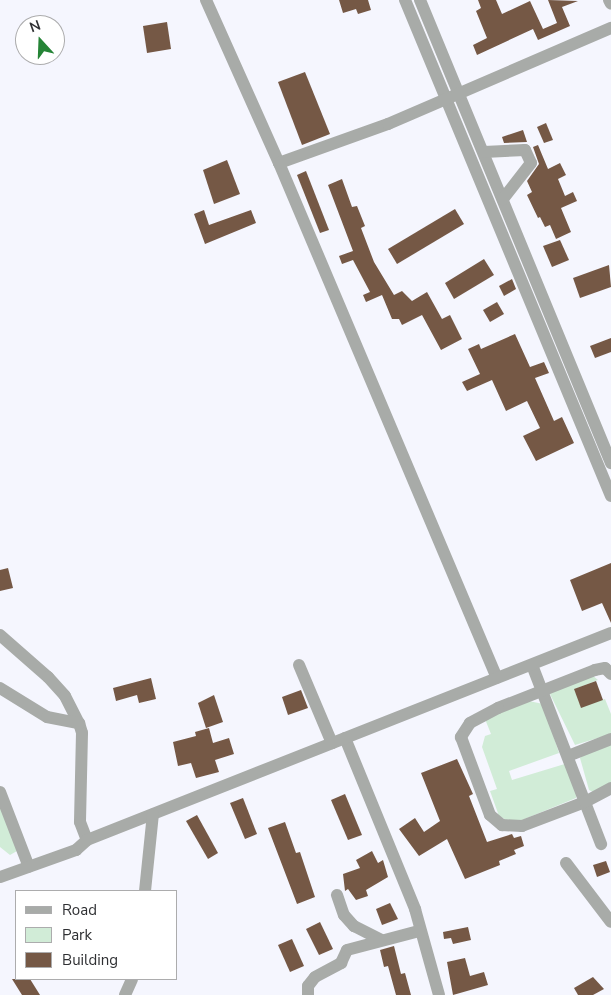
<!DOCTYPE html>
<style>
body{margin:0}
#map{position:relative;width:611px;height:995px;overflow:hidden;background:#f5f6fe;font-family:"Nunito Sans",sans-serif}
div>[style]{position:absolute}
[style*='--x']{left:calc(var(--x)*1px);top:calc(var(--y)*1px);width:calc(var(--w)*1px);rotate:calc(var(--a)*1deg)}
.green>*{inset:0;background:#d1ecd7}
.building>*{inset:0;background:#755845}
.minor>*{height:12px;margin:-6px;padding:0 6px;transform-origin:6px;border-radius:6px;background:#a8aba8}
span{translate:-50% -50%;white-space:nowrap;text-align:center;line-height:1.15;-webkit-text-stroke:5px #fff;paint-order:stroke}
.legend{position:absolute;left:15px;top:890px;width:162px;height:90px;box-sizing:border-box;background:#fff;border:1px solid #acacad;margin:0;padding:6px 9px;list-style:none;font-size:15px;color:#2f3033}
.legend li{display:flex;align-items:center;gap:10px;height:25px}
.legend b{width:25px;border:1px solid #acacad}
.north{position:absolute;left:15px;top:15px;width:50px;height:50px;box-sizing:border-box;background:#fff;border:1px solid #acacad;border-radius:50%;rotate:340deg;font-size:14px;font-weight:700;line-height:20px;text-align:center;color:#2f3033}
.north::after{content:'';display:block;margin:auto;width:18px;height:22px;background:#258436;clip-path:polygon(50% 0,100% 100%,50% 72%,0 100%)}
</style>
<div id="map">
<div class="green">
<i style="clip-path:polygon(592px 675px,598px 680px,575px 689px,581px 707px,605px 699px,611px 714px,611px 734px,575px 745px,549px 692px)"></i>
<i style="clip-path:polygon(529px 701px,543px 704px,559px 753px,509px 771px,512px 780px,568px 763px,578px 793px,576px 798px,522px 820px,508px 821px,499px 816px,490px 791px,497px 789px,482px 747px,485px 736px,491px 734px,485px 719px)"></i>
<i style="clip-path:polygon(611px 743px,611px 783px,593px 792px,589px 790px,580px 758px,584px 754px)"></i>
<i style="clip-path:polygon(0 800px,17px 851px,10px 855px,0 847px)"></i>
</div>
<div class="building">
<i style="clip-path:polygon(339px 0,368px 0,371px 10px,358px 14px,356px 9px,343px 13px)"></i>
<i style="clip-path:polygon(478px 0,496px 0,502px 14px,530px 1px,543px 29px,557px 23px,548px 0,578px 1px,562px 7px,570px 26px,538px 40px,533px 29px,477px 55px,473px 45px,487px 38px,476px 11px,481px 8px)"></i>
<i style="clip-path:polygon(167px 22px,171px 49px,147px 53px,143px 26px)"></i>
<i style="clip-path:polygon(305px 72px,330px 134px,302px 145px,278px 82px)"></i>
<i style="clip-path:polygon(546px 123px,553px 140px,544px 143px,537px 127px)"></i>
<i style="clip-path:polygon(523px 130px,527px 142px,504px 143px,502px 137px)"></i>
<i style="clip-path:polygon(538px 145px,548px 169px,560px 163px,566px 175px,558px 179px,565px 196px,573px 192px,577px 201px,561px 208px,571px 232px,556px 239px,550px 225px,545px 227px,540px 217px,538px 218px,527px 195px,532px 192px,527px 181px,539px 164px,533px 147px)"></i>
<i style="clip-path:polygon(227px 160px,240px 194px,214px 204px,203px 170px)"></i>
<i style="clip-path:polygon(306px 171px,329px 230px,320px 233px,297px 175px)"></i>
<i style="clip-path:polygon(342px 179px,352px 207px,357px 206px,365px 226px,361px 228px,374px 262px,394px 295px,402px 291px,412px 301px,427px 292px,442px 319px,450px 315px,462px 339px,441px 350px,422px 315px,402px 325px,399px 319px,392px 319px,382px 295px,366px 302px,363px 295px,370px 292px,353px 260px,342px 264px,339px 256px,353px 251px,328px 185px)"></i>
<i style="clip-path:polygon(455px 209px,464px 224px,397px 264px,388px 249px)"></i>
<i style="clip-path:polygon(204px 210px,209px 225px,251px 210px,256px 223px,205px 244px,194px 214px)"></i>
<i style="clip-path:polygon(560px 240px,569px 260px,552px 267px,543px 246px)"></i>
<i style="clip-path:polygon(484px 259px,494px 275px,454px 299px,445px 283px)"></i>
<i style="clip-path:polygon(609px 265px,611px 287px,580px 298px,573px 278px)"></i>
<i style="clip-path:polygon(512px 279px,516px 289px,504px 296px,499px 286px)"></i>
<i style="clip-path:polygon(497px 302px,504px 314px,490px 322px,483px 310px)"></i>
<i style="clip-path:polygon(515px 334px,530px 367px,544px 362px,549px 373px,535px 378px,554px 421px,562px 417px,574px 443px,536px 461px,523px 436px,540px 428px,527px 401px,506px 411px,492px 380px,467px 391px,462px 382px,480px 374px,468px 349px,479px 344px,481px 349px)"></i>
<i style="clip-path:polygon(611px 338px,611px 352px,595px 358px,590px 346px)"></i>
<i style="clip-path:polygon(611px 563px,611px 623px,602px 603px,582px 611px,570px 580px)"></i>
<i style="clip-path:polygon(8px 568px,13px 588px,0 591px,0 570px)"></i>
<i style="clip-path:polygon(151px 678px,156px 699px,139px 703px,137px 695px,116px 701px,113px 688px)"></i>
<i style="clip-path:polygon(596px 681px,603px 700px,581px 708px,574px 689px)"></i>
<i style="clip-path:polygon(301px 690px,308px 708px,288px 715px,282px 697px)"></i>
<i style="clip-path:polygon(214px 695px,223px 722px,206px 728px,198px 703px)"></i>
<i style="clip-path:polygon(209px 728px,213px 743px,229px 738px,234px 754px,215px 760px,219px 772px,196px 778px,191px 763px,178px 766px,173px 742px,196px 736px,195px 732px)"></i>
<i style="clip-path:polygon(457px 759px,473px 794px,469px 796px,487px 842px,512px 834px,514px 838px,521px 836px,524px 846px,514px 850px,516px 854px,499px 861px,500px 865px,465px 879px,447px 839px,419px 856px,399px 829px,415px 818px,424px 832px,440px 821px,421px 773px)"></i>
<i style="clip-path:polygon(345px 794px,362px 835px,348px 840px,331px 800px)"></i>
<i style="clip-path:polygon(243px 798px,257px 834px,245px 839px,230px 803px)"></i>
<i style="clip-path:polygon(197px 815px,218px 853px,208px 859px,186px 821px)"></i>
<i style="clip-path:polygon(285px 822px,296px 853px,300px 852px,315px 897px,297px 904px,268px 828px)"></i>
<i style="clip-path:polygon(372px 851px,378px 863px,383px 860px,388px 877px,366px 890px,368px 896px,356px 900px,348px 889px,345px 891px,343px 874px,360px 868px,356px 860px)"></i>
<i style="clip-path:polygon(606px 861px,610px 872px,597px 877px,593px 865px)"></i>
<i style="clip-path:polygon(390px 903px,398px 919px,382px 925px,376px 909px)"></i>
<i style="clip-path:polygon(320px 922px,333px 949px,319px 955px,306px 929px)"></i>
<i style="clip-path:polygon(468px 927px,471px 940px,453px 944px,451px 938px,444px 939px,443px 932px)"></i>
<i style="clip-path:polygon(292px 939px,304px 966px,290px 972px,278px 945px)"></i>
<i style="clip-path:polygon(394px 946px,401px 974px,405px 973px,411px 995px,396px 995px,388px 966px,384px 967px,380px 950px)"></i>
<i style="clip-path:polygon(465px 958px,470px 976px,484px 972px,488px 985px,453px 995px,447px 962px)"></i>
<i style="clip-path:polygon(593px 977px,604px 989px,593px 995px,578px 995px,574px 988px)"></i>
<i style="clip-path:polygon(12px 979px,30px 979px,40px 995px,22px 995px)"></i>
</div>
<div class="minor">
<i style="--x:206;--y:0;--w:179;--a:65.9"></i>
<i style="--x:279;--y:163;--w:559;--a:67.06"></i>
<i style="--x:405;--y:0;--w:537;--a:67.45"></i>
<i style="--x:420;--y:0;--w:501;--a:67.58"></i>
<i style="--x:609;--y:0;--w:4;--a:63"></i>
<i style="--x:484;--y:152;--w:41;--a:-2.8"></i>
<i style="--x:525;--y:150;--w:14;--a:65"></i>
<i style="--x:531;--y:163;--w:46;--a:127.9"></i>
<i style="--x:279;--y:163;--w:116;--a:-19.7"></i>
<i style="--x:388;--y:124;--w:243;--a:-23.3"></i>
<i style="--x:0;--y:635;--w:64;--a:41.2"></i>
<i style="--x:48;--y:677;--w:25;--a:48"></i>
<i style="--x:65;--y:696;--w:30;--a:63"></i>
<i style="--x:79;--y:723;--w:10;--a:73"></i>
<i style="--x:82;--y:733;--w:89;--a:91.3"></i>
<i style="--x:80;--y:822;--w:19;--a:69"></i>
<i style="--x:299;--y:665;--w:85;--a:67.1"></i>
<i style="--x:532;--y:665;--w:192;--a:68.9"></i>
<i style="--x:611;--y:674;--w:8;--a:-135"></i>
<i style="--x:605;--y:668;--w:10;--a:169"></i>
<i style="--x:595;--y:670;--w:104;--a:158.6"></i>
<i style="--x:498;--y:708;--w:32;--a:152"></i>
<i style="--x:470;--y:723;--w:17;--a:123"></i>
<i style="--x:461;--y:737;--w:83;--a:69.6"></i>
<i style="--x:490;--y:815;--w:16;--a:40"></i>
<i style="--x:502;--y:825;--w:20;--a:3"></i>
<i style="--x:522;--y:826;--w:67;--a:-20.9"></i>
<i style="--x:585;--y:802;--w:30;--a:-28"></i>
<i style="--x:0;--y:688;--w:55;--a:31.7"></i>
<i style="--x:47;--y:717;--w:33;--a:11"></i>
<i style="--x:345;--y:738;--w:185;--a:67.7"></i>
<i style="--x:415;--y:909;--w:89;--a:74.4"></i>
<i style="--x:568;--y:756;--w:46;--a:-21.6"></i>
<i style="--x:0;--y:792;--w:80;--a:68.9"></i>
<i style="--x:566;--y:863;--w:74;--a:52.7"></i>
<i style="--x:0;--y:877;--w:81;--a:-19.6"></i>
<i style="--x:76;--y:850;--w:15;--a:-42"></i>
<i style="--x:87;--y:840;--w:563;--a:-21.56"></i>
<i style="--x:145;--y:891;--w:77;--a:-84.1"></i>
<i style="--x:337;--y:895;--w:21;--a:71"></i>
<i style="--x:344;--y:915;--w:15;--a:48"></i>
<i style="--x:354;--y:926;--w:30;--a:27"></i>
<i style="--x:125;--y:995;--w:17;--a:-66"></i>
<i style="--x:308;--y:995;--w:9;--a:-90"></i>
<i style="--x:308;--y:986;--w:11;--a:-52"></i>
<i style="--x:315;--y:977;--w:30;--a:-28"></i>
<i style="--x:341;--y:963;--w:14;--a:-65"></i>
<i style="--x:347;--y:950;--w:74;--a:-14.8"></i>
</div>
<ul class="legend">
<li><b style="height:6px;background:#a8aba8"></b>Road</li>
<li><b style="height:14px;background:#d1ecd7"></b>Park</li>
<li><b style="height:14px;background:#755845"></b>Building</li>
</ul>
<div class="north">N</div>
</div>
